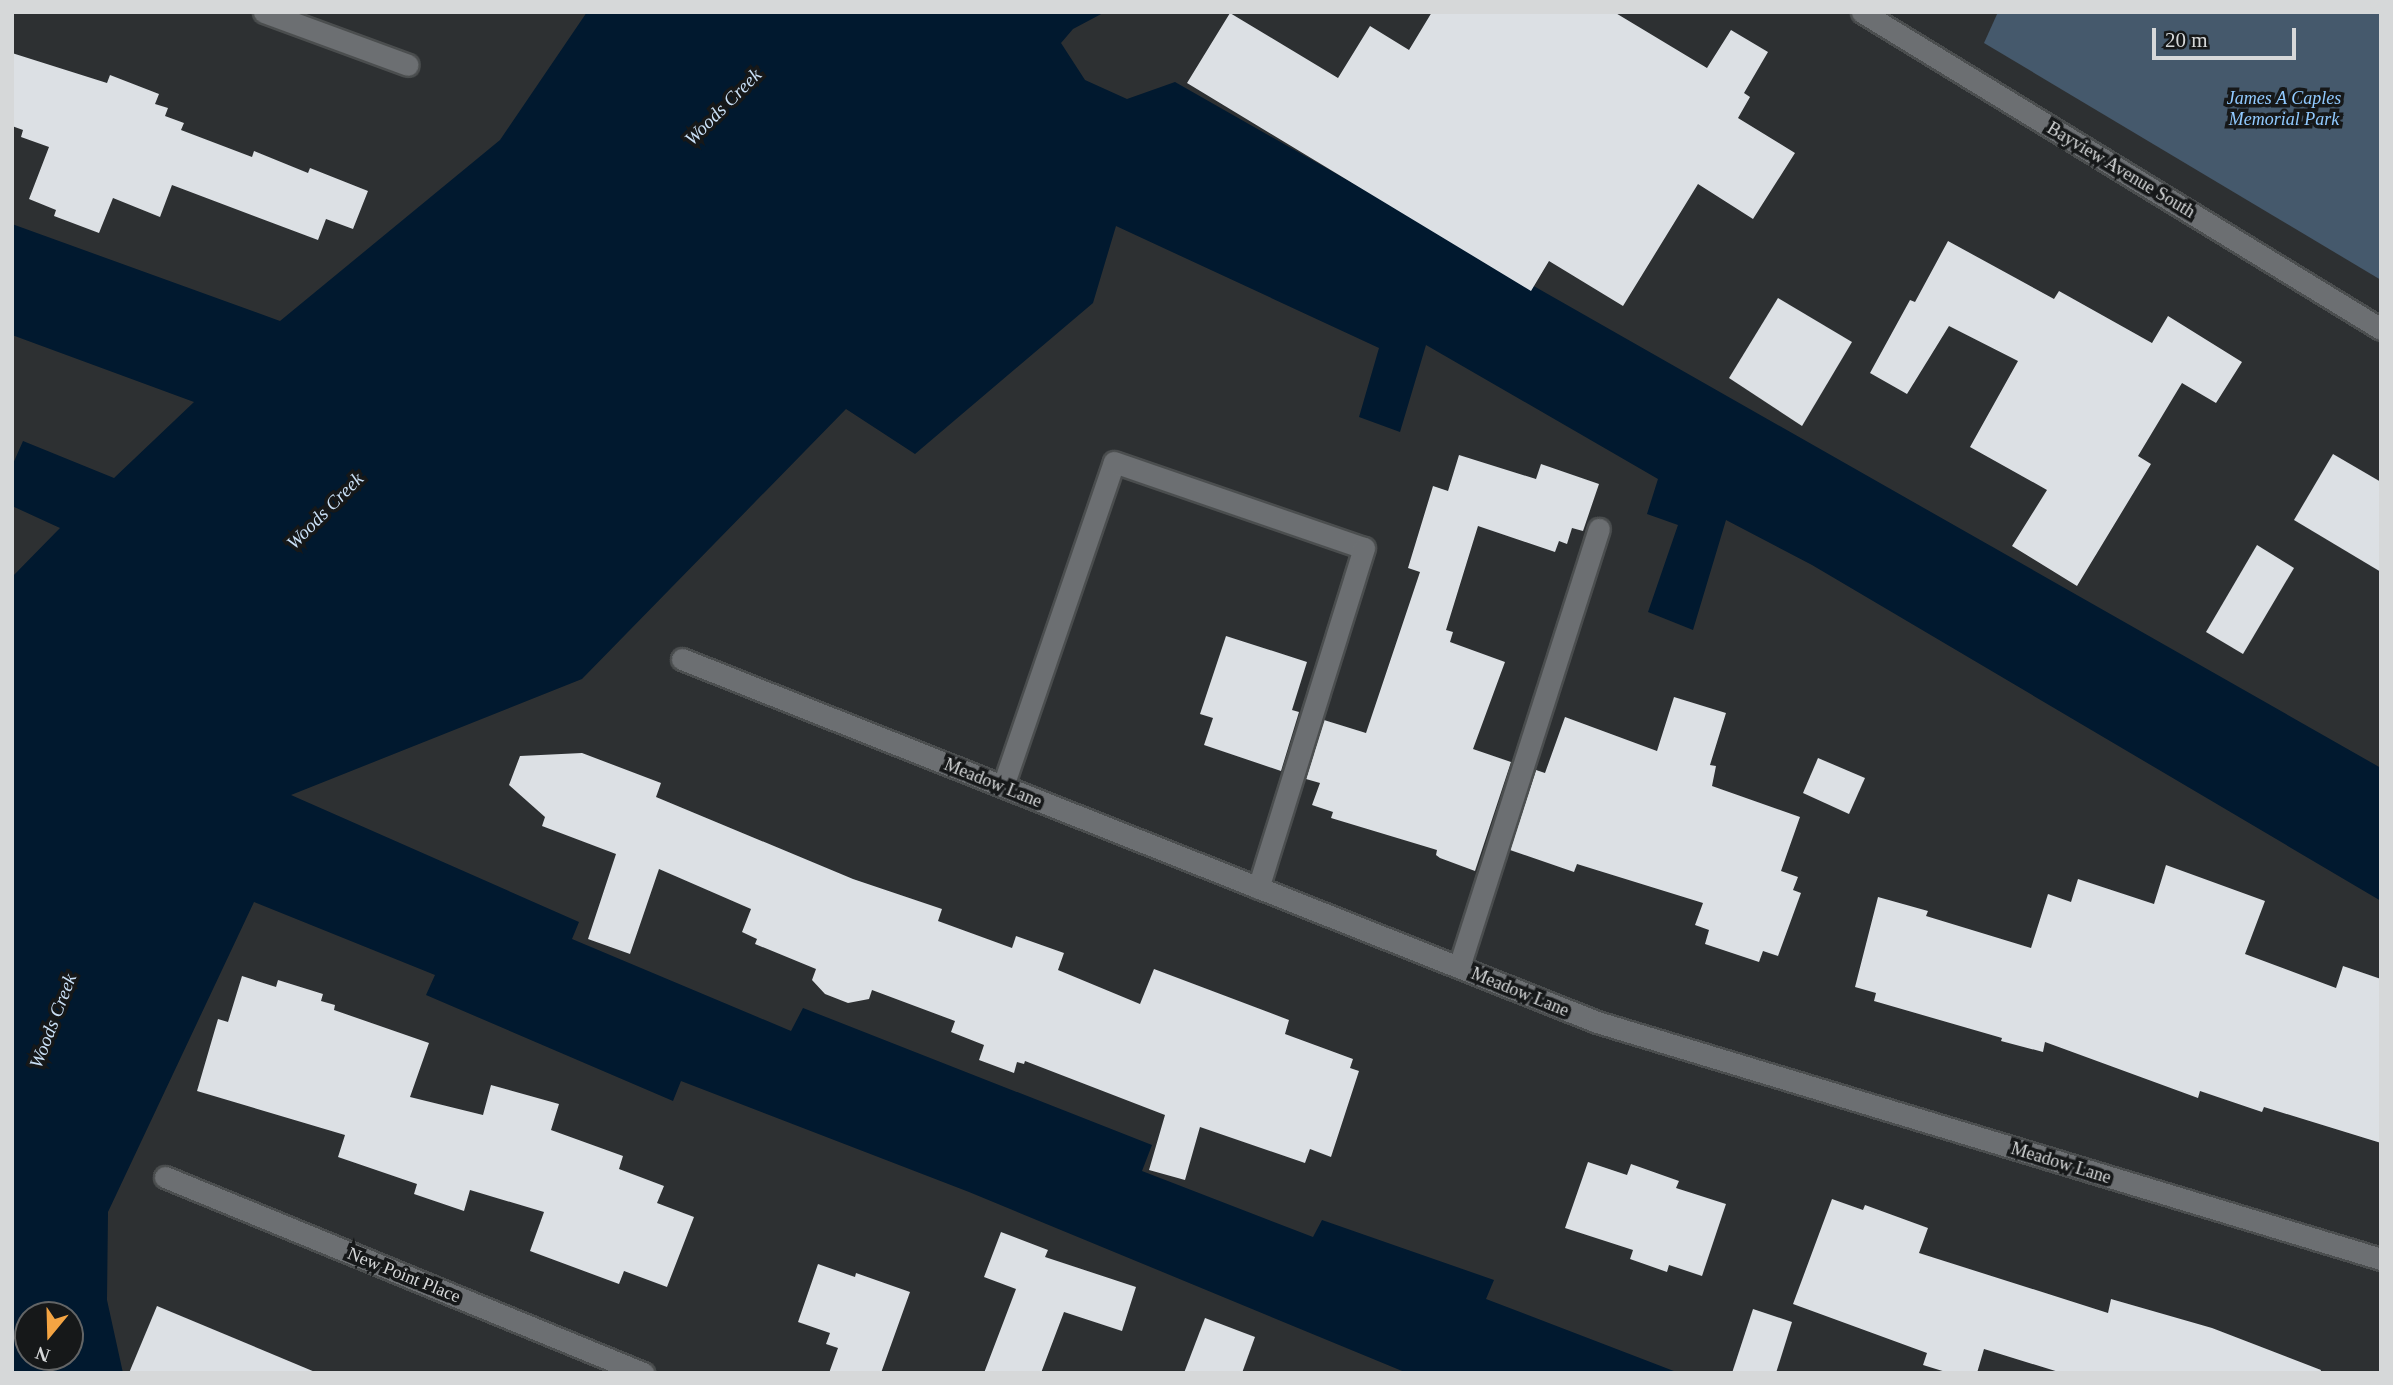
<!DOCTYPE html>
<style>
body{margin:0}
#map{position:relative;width:2393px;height:1385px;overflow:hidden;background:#2d3032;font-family:Georgia,serif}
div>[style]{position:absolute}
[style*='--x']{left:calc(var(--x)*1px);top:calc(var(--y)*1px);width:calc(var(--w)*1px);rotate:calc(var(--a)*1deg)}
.green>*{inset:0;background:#45596c}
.water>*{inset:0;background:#01192f}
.building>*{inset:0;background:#dce0e4}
.roads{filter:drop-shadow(2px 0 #4b4e4f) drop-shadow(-2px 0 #4b4e4f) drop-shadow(0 2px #4b4e4f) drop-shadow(0 -2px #4b4e4f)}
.service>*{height:21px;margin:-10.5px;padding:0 10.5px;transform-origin:10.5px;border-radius:10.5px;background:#6c6f72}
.minor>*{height:21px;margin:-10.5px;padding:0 10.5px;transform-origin:10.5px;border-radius:10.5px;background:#6c6f72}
span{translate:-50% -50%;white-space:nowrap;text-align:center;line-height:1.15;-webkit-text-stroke:7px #161819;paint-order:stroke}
.park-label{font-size:18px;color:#91caff;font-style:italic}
.street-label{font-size:18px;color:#d6d8d9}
.water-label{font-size:19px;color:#c9dff5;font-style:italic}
.frame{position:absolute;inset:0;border:14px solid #d6d8d9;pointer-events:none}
.north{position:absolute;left:14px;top:1301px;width:70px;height:70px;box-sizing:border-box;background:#161819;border:2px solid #636566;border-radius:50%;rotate:199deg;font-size:19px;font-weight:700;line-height:28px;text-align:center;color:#d6d8d9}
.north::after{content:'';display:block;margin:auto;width:24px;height:32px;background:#f4a443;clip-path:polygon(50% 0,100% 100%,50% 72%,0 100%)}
.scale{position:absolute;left:2152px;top:28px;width:144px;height:32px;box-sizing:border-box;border:4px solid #d6d8d9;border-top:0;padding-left:9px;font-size:21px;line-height:24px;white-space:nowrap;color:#d6d8d9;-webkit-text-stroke:5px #161819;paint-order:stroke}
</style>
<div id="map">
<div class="green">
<i style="clip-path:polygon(1998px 12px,2381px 12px,2381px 280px,1984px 43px)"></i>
</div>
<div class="water">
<i style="clip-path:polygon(evenodd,587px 12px,1105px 12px,1073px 29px,1061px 43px,1085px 80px,1127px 99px,1175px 82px,2381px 768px,2381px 901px,1812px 565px,1726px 520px,1693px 630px,1648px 612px,1678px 525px,1647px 514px,1658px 479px,1426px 345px,1400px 432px,1359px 417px,1379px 348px,1116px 226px,1093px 303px,915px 454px,846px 409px,582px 679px,291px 795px,579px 922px,572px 939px,791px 1031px,803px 1008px,1152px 1145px,1142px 1171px,1313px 1237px,1322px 1220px,1494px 1280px,1486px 1299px,1679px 1373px,1407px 1373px,969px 1192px,681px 1081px,673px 1101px,426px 995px,435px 975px,254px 902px,108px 1212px,107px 1300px,123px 1373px,12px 1373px,12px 577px,60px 528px,12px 506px,12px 466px,23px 441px,114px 478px,194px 402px,12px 335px,12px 224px,280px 321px,500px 140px,587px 12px,28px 1315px,70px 1315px,70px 1357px,28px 1357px,28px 1315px)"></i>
</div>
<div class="building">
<i style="clip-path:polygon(1432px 12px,1614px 12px,1707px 68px,1731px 30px,1768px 52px,1744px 93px,1750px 97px,1738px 118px,1795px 153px,1753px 219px,1698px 184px,1623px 306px,1549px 261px,1531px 291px,1187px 83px,1230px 13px,1338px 78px,1370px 26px,1409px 50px)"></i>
<i style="clip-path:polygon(12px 53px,107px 83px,110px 75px,159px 94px,155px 104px,168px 108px,165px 116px,184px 123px,181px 130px,252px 157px,254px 151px,308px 173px,310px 168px,368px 191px,353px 229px,326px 219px,318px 240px,172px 185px,160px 217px,113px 198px,99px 233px,54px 216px,56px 210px,29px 199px,49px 147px,21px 137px,23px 130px,12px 126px)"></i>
<i style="clip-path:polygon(1948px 241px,2054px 299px,2059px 291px,2152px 343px,2168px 316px,2242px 362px,2216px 403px,2182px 383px,2138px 456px,2151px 464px,2077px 586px,2012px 546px,2047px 490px,1970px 447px,2018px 361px,1949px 326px,1907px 394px,1870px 373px,1910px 300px,1915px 302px)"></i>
<i style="clip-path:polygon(1778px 298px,1852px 342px,1802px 426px,1729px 378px)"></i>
<i style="clip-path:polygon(2333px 454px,2381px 482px,2381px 572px,2294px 520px)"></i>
<i style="clip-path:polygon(1459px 455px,1536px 479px,1541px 464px,1599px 484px,1583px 531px,1572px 528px,1567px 544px,1559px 541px,1555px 552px,1478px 526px,1446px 630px,1453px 632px,1450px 642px,1505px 662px,1473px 749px,1511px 762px,1475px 871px,1440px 858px,1436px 855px,1437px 850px,1331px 818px,1333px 812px,1312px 805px,1320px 783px,1306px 779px,1324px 720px,1366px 733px,1420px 572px,1408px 568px,1433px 486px,1448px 491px)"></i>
<i style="clip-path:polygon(2257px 545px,2294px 568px,2243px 654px,2206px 632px)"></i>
<i style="clip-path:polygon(1226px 636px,1307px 662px,1292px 710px,1299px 712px,1281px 771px,1204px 745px,1213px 718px,1200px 714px)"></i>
<i style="clip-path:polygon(1674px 697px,1726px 713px,1710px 765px,1716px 766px,1712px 786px,1800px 817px,1781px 871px,1798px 877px,1793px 890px,1801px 893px,1778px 956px,1763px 951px,1759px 962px,1705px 944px,1709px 930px,1695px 925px,1703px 903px,1577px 864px,1574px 872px,1510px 850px,1536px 770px,1545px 773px,1565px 717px,1657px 751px)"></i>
<i style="clip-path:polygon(582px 753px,661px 783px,656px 797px,853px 879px,942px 909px,938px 921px,1012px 948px,1016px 936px,1064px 953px,1058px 970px,1140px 1004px,1154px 969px,1289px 1020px,1285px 1034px,1353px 1059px,1350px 1068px,1359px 1071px,1331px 1157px,1310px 1149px,1305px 1163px,1200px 1127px,1185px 1180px,1149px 1170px,1165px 1115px,1025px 1061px,1024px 1064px,1017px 1062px,1014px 1073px,979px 1060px,984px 1045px,951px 1032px,955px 1021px,872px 990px,869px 999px,848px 1003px,825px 994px,812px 980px,816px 969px,755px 944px,757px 939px,742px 932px,751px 909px,659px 869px,630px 954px,588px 939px,616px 854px,542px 826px,545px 817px,509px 785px,520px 756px)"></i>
<i style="clip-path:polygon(1818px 758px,1865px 778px,1849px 814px,1803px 793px)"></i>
<i style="clip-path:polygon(2166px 865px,2265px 901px,2245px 954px,2336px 988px,2343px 966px,2381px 979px,2381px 1143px,2264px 1107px,2262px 1112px,2200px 1091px,2198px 1098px,2045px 1042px,2043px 1052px,2001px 1041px,2002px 1038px,1874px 1001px,1876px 993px,1855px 987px,1878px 897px,1928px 911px,1926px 916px,2031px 948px,2048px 894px,2071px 902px,2078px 879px,2154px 904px)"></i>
<i style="clip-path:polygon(242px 976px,276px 987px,278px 980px,323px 994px,321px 1001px,335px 1005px,334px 1010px,429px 1043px,410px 1097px,483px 1115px,491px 1085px,559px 1104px,551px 1130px,623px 1156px,619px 1169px,664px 1186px,657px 1203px,694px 1217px,667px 1287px,624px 1271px,619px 1284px,530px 1251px,544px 1212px,470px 1190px,464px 1211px,414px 1194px,417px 1184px,338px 1157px,345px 1135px,197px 1091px,218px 1019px,228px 1022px)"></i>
<i style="clip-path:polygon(1588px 1162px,1627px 1175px,1631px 1164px,1679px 1181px,1676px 1188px,1726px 1204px,1702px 1276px,1669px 1265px,1667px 1272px,1630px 1259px,1633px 1250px,1565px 1228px)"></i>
<i style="clip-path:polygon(1832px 1199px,1863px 1210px,1865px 1205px,1928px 1228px,1919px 1253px,2108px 1313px,2111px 1299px,2212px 1328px,2321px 1370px,2320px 1373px,2062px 1373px,1984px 1349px,1977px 1373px,1949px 1373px,1923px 1365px,1927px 1353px,1793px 1304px)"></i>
<i style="clip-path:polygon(1001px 1232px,1048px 1250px,1045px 1257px,1136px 1287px,1122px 1331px,1064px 1312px,1041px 1373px,984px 1373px,1016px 1289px,984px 1277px)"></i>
<i style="clip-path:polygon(818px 1264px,855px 1277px,856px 1273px,910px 1292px,881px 1373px,829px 1373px,838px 1348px,826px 1344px,830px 1333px,798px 1322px)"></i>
<i style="clip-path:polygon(157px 1306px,315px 1372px,315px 1373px,129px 1373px)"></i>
<i style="clip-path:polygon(1753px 1309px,1792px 1322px,1776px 1373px,1732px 1373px)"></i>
<i style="clip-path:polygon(1205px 1318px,1255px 1337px,1242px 1373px,1184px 1373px)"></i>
</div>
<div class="roads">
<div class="service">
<i style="--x:1003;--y:786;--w:342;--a:-71.1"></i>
<i style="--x:1114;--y:462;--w:264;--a:19"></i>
<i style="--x:1364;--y:548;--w:356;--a:107.3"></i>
<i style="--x:1459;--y:967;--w:460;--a:-72.3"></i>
</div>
<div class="minor">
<i style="--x:264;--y:12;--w:153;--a:20.2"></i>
<i style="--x:1862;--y:12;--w:608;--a:31.42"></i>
<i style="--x:682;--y:659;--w:984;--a:21.64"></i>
<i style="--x:1597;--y:1022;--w:819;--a:16.82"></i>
<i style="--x:165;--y:1177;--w:517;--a:22.3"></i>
</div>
</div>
<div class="park-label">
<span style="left:2284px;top:109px">James A Caples<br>Memorial Park</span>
</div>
<div class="street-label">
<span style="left:2121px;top:170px;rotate:31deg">Bayview Avenue South</span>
<span style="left:993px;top:783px;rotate:22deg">Meadow Lane</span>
<span style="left:1520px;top:992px;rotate:22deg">Meadow Lane</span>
<span style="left:2061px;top:1163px;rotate:17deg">Meadow Lane</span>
<span style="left:404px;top:1275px;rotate:22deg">New Point Place</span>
</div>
<div class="water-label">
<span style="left:723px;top:107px;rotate:-45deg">Woods Creek</span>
<span style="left:325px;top:511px;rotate:-45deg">Woods Creek</span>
<span style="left:53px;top:1021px;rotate:-69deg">Woods Creek</span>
</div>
<div class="frame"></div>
<div class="north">N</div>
<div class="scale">20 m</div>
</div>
